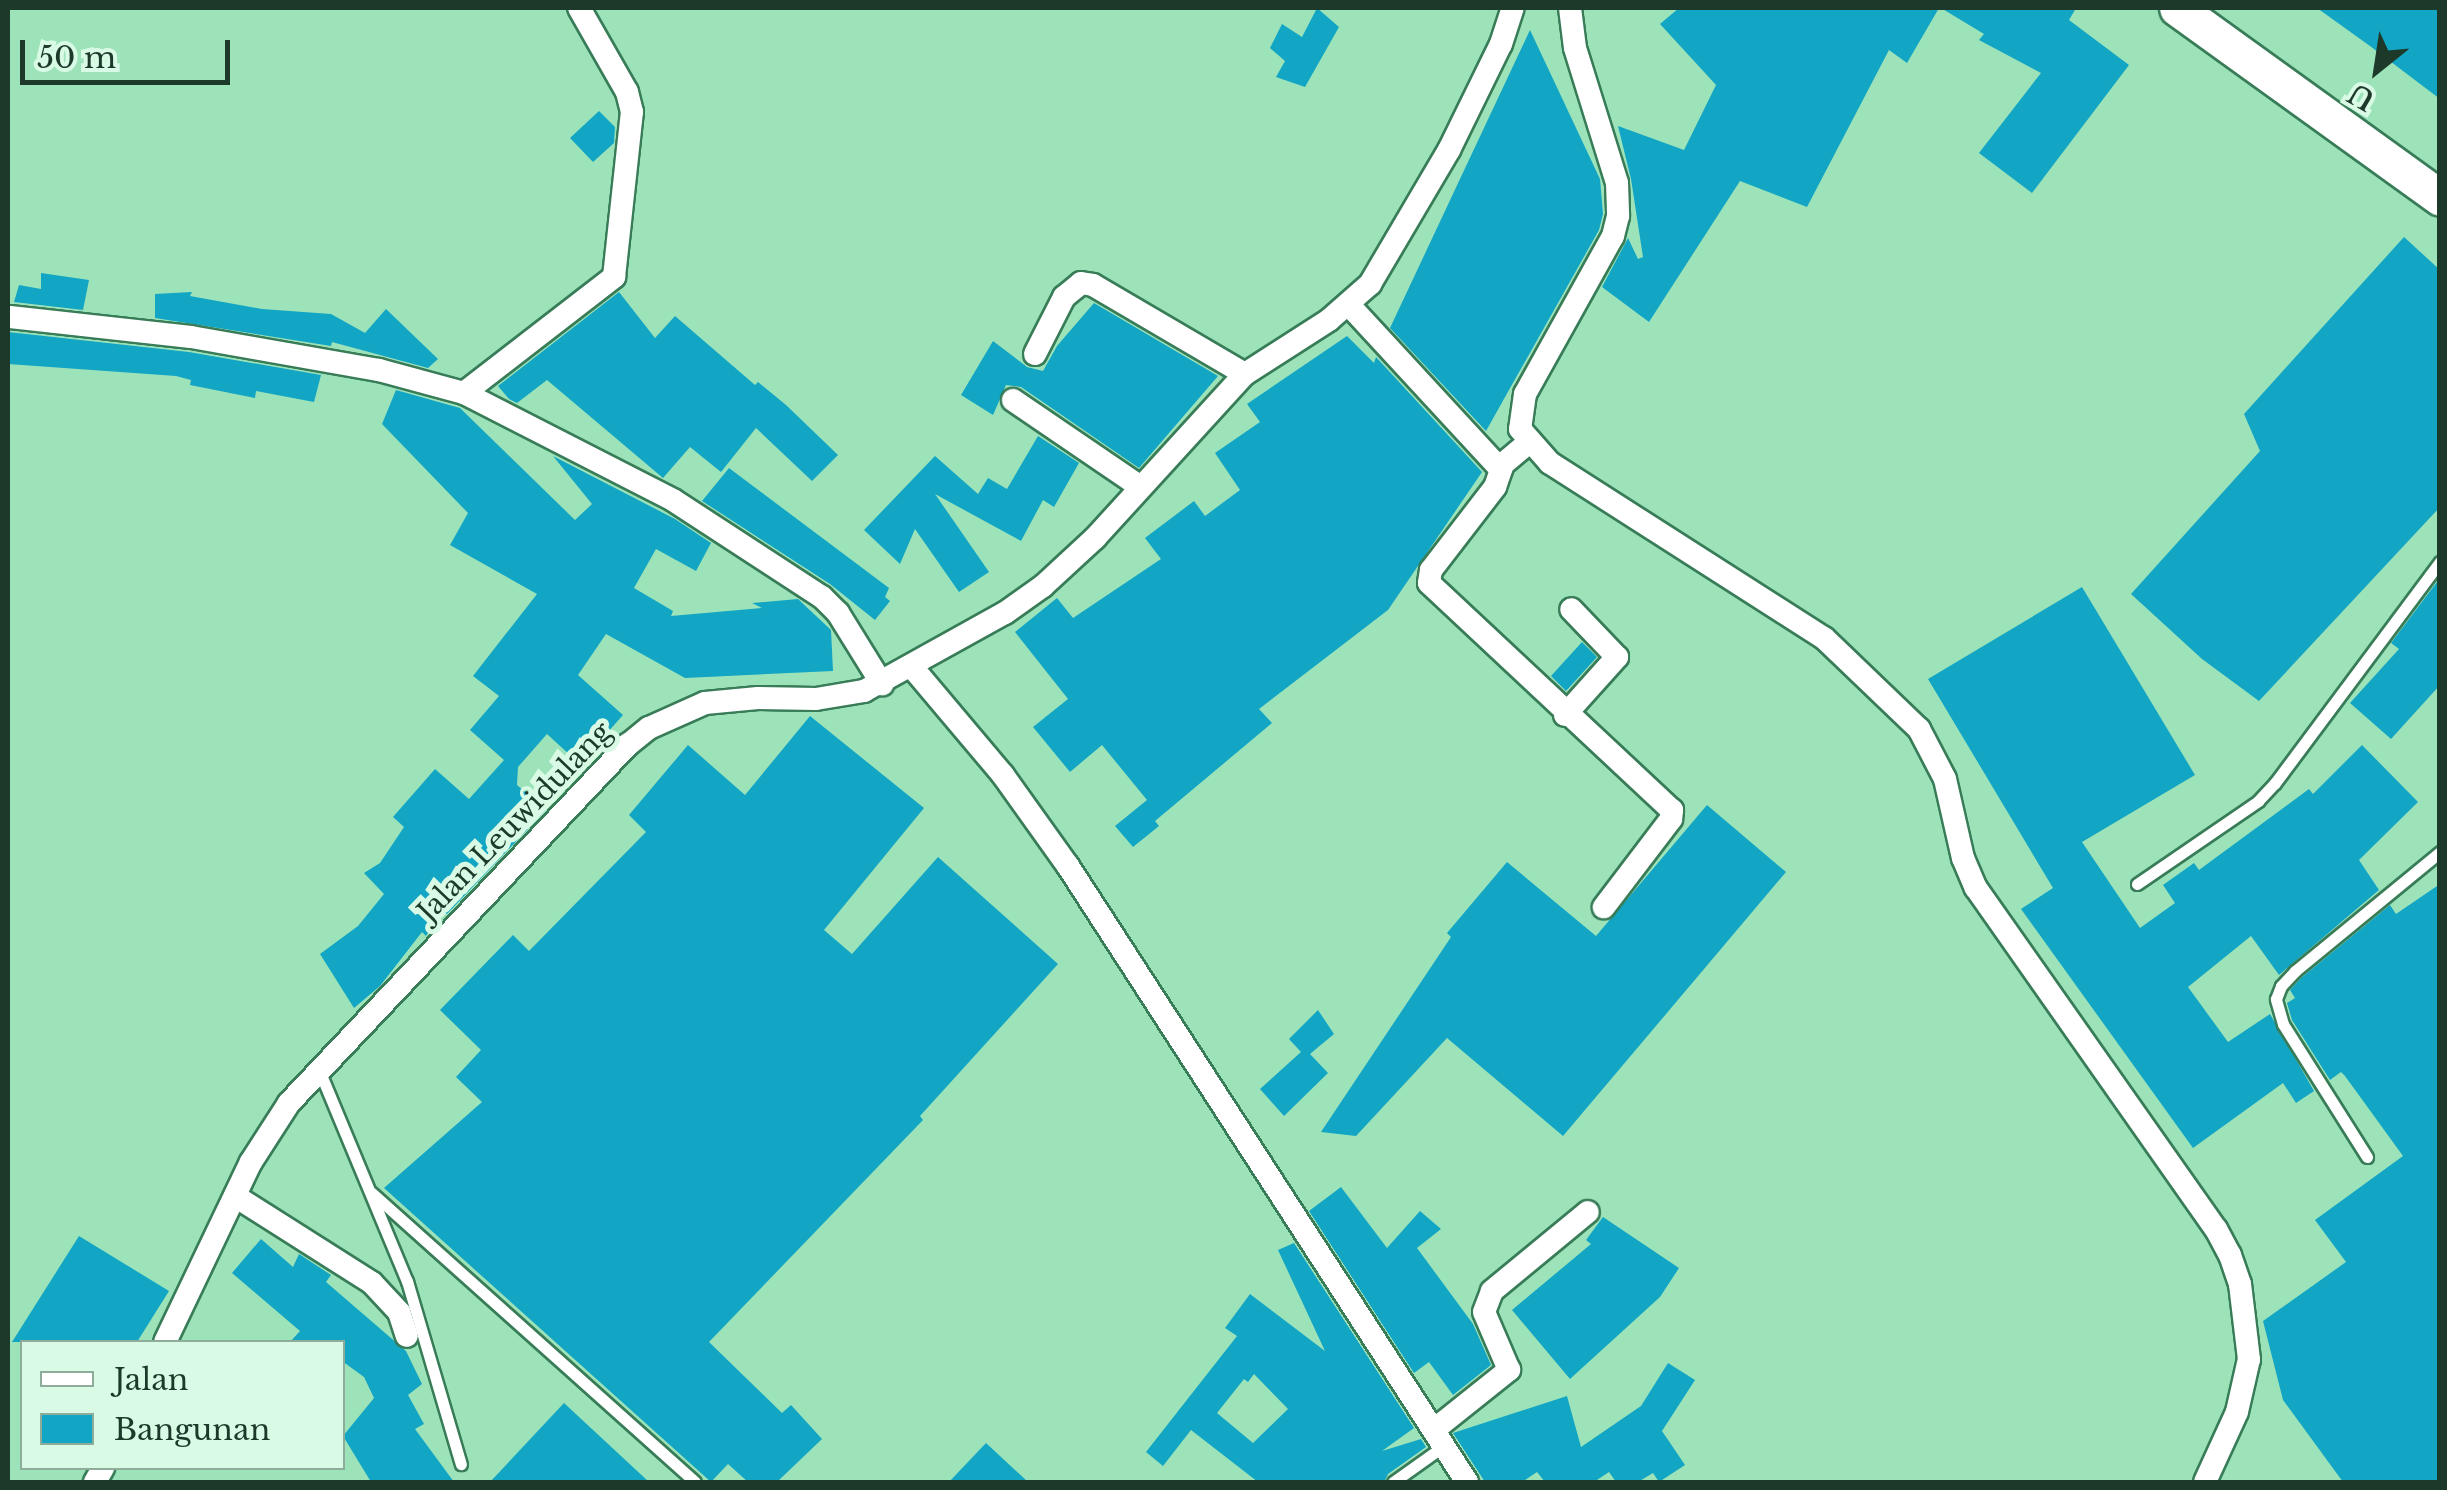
<!DOCTYPE html>
<style>
body{margin:0}
#map{position:relative;width:2447px;height:1490px;overflow:hidden;background:#9de3ba;font-family:"Libre Baskerville",serif}
div>[style]{position:absolute}
[style*='--x']{left:calc(var(--x)*1px);top:calc(var(--y)*1px);width:calc(var(--w)*1px);rotate:calc(var(--a)*1deg)}
.building>*{inset:0;background:#12a5c4}
.roads{filter:drop-shadow(2px 0 #387c58) drop-shadow(-2px 0 #387c58) drop-shadow(0 2px #387c58) drop-shadow(0 -2px #387c58)}
.service>*{height:11px;margin:-5.5px;padding:0 5.5px;transform-origin:5.5px;border-radius:5.5px;background:#fff}
.minor>*{height:22px;margin:-11px;padding:0 11px;transform-origin:11px;border-radius:11px;background:#fff}
.primary>*{height:35px;margin:-17.5px;padding:0 17.5px;transform-origin:17.5px;border-radius:17.5px;background:#fff}
span{translate:-50% -50%;white-space:nowrap;text-align:center;line-height:1.15;-webkit-text-stroke:10px #d9fbe6;paint-order:stroke}
.street-label{font-size:28px;color:#1c3929}
.frame{position:absolute;inset:0;border:10px solid #1c3929;pointer-events:none}
.legend{position:absolute;left:20px;top:1340px;width:325px;height:130px;box-sizing:border-box;background:#d9fbe6;border:2px solid #8dad9a;margin:0;padding:12px 18px;list-style:none;font-size:30px;color:#1c3929}
.legend li{display:flex;align-items:center;gap:20px;height:50px}
.legend b{width:50px;border:2px solid #8dad9a}
.north{position:absolute;left:2327px;top:20px;width:100px;height:100px;-webkit-text-stroke:8px #d9fbe6;paint-order:stroke;rotate:210deg;font-size:28px;font-weight:700;line-height:40px;text-align:center;color:#1c3929}
.north::after{content:'';display:block;margin:auto;width:35px;height:45px;background:#1c3929;clip-path:polygon(50% 0,100% 100%,50% 72%,0 100%)}
.scale{position:absolute;left:20px;top:40px;width:210px;height:45px;box-sizing:border-box;border:5px solid #1c3929;border-top:0;padding-left:12px;font-size:30px;line-height:35px;white-space:nowrap;color:#1c3929;-webkit-text-stroke:8px #d9fbe6;paint-order:stroke}
</style>
<div id="map">
<div class="building">
<i style="clip-path:polygon(1317px 8px,1339px 27px,1305px 87px,1276px 77px,1285px 61px,1270px 48px,1282px 24px,1302px 37px)"></i>
<i style="clip-path:polygon(1679px 8px,1939px 8px,1907px 63px,1889px 50px,1807px 207px,1740px 181px,1649px 322px,1602px 287px,1628px 238px,1638px 259px,1643px 257px,1631px 179px,1618px 126px,1684px 150px,1716px 85px,1660px 24px)"></i>
<i style="clip-path:polygon(1941px 8px,2076px 8px,2069px 20px,2129px 65px,2032px 193px,1979px 153px,2041px 73px,1979px 40px,1984px 34px)"></i>
<i style="clip-path:polygon(2317px 8px,2440px 8px,2440px 99px,2370px 46px)"></i>
<i style="clip-path:polygon(1530px 30px,1600px 179px,1603px 214px,1599px 230px,1486px 431px,1390px 328px)"></i>
<i style="clip-path:polygon(599px 111px,615px 127px,614px 143px,593px 162px,570px 138px)"></i>
<i style="clip-path:polygon(2404px 237px,2440px 270px,2440px 507px,2259px 701px,2202px 659px,2131px 594px,2260px 451px,2244px 414px)"></i>
<i style="clip-path:polygon(41px 273px,89px 280px,83px 310px,14px 302px,19px 285px,41px 289px)"></i>
<i style="clip-path:polygon(192px 292px,190px 296px,262px 309px,331px 314px,365px 333px,386px 309px,438px 359px,428px 368px,332px 342px,331px 346px,155px 318px,155px 294px)"></i>
<i style="clip-path:polygon(619px 292px,655px 338px,675px 316px,755px 385px,758px 382px,786px 405px,838px 455px,812px 481px,756px 428px,721px 472px,690px 447px,663px 478px,547px 380px,517px 403px,509px 399px,498px 386px)"></i>
<i style="clip-path:polygon(1094px 303px,1218px 376px,1139px 468px,1021px 387px,1006px 385px,993px 415px,961px 395px,993px 341px,1027px 367px,1043px 371px,1057px 346px)"></i>
<i style="clip-path:polygon(8px 332px,189px 352px,321px 375px,314px 402px,256px 391px,255px 398px,190px 385px,191px 380px,176px 376px,8px 364px)"></i>
<i style="clip-path:polygon(1347px 336px,1374px 363px,1376px 357px,1482px 472px,1388px 610px,1259px 709px,1272px 723px,1155px 821px,1159px 826px,1133px 847px,1115px 826px,1147px 800px,1102px 745px,1070px 772px,1033px 727px,1068px 699px,1015px 632px,1057px 598px,1073px 618px,1161px 559px,1145px 538px,1194px 501px,1205px 516px,1240px 490px,1215px 453px,1260px 422px,1247px 404px)"></i>
<i style="clip-path:polygon(396px 390px,460px 408px,575px 520px,592px 504px,553px 456px,675px 519px,711px 543px,696px 571px,656px 549px,634px 588px,673px 611px,671px 616px,762px 608px,752px 603px,798px 599px,831px 630px,833px 671px,685px 678px,606px 634px,578px 675px,623px 715px,599px 742px,591px 735px,571px 756px,547px 734px,518px 767px,517px 785px,546px 810px,447px 914px,443px 910px,426px 936px,422px 932px,380px 986px,354px 1008px,320px 954px,358px 926px,384px 894px,364px 873px,380px 863px,404px 827px,393px 817px,435px 769px,469px 799px,504px 760px,470px 730px,499px 696px,473px 676px,537px 594px,450px 545px,468px 513px,382px 424px)"></i>
<i style="clip-path:polygon(1038px 436px,1079px 463px,1054px 507px,1043px 500px,1021px 541px,935px 494px,989px 572px,959px 592px,915px 529px,900px 564px,864px 530px,935px 456px,978px 494px,988px 478px,1007px 489px)"></i>
<i style="clip-path:polygon(729px 468px,889px 588px,885px 597px,890px 601px,875px 620px,830px 584px,702px 501px)"></i>
<i style="clip-path:polygon(2440px 578px,2440px 685px,2391px 739px,2350px 703px,2399px 649px,2391px 643px)"></i>
<i style="clip-path:polygon(2082px 587px,2195px 775px,2082px 842px,2140px 928px,2175px 903px,2163px 885px,2194px 863px,2199px 870px,2309px 789px,2313px 794px,2362px 745px,2418px 802px,2359px 860px,2379px 890px,2279px 975px,2251px 936px,2188px 987px,2228px 1042px,2270px 1014px,2314px 1091px,2296px 1103px,2283px 1083px,2193px 1148px,2021px 909px,2053px 888px,1928px 679px)"></i>
<i style="clip-path:polygon(1582px 642px,1597px 657px,1566px 691px,1551px 676px)"></i>
<i style="clip-path:polygon(810px 716px,924px 808px,824px 930px,852px 954px,938px 857px,1058px 964px,920px 1116px,923px 1120px,709px 1342px,782px 1413px,791px 1405px,822px 1439px,777px 1482px,748px 1482px,728px 1464px,711px 1482px,384px 1188px,482px 1102px,456px 1077px,481px 1050px,440px 1010px,513px 935px,529px 951px,646px 832px,629px 815px,688px 745px,745px 795px)"></i>
<i style="clip-path:polygon(1707px 805px,1786px 872px,1563px 1136px,1447px 1038px,1356px 1136px,1321px 1132px,1451px 937px,1447px 933px,1507px 862px,1596px 936px)"></i>
<i style="clip-path:polygon(2440px 884px,2440px 1482px,2343px 1482px,2283px 1400px,2263px 1321px,2346px 1262px,2315px 1220px,2403px 1156px,2345px 1076px,2341px 1072px,2330px 1080px,2292px 1020px,2287px 1003px,2295px 998px,2290px 990px,2301px 978px,2390px 905px,2396px 914px)"></i>
<i style="clip-path:polygon(1318px 1010px,1334px 1034px,1310px 1054px,1328px 1073px,1284px 1116px,1260px 1089px,1301px 1052px,1289px 1039px)"></i>
<i style="clip-path:polygon(1341px 1187px,1387px 1248px,1420px 1211px,1441px 1229px,1417px 1248px,1473px 1324px,1491px 1365px,1453px 1395px,1429px 1362px,1414px 1373px,1309px 1211px)"></i>
<i style="clip-path:polygon(1603px 1217px,1679px 1268px,1660px 1297px,1570px 1379px,1512px 1310px,1591px 1244px,1586px 1240px)"></i>
<i style="clip-path:polygon(79px 1236px,169px 1291px,137px 1342px,12px 1342px)"></i>
<i style="clip-path:polygon(261px 1239px,293px 1267px,299px 1254px,331px 1275px,326px 1282px,406px 1351px,422px 1384px,408px 1395px,424px 1424px,415px 1429px,454px 1482px,371px 1482px,343px 1436px,374px 1398px,364px 1377px,342px 1361px,342px 1342px,290px 1342px,300px 1331px,232px 1273px)"></i>
<i style="clip-path:polygon(evenodd,1294px 1243px,1414px 1428px,1382px 1451px,1421px 1439px,1426px 1447px,1388px 1474px,1384px 1482px,1258px 1482px,1191px 1430px,1163px 1466px,1146px 1452px,1237px 1336px,1225px 1328px,1250px 1294px,1325px 1351px,1278px 1250px,1294px 1243px,1254px 1374px,1288px 1409px,1253px 1443px,1217px 1413px,1244px 1379px,1248px 1382px,1254px 1374px)"></i>
<i style="clip-path:polygon(1668px 1363px,1695px 1380px,1662px 1431px,1685px 1465px,1659px 1482px,1653px 1473px,1638px 1482px,1616px 1482px,1609px 1472px,1594px 1482px,1545px 1482px,1537px 1472px,1522px 1482px,1485px 1482px,1453px 1433px,1567px 1396px,1581px 1447px,1641px 1406px)"></i>
<i style="clip-path:polygon(564px 1403px,649px 1482px,490px 1482px)"></i>
<i style="clip-path:polygon(986px 1443px,1028px 1482px,949px 1482px)"></i>
</div>
<div class="roads">
<div class="service">
<i style="--x:2137;--y:884;--w:147;--a:-34.4"></i>
<i style="--x:2258;--y:801;--w:25;--a:-47"></i>
<i style="--x:2275;--y:783;--w:276;--a:-53.3"></i>
<i style="--x:319;--y:1070;--w:229;--a:67.4"></i>
<i style="--x:407;--y:1281;--w:191;--a:73.6"></i>
<i style="--x:2367;--y:1157;--w:157;--a:-122.3"></i>
<i style="--x:2283;--y:1024;--w:26;--a:-106"></i>
<i style="--x:2276;--y:999;--w:14;--a:-69"></i>
<i style="--x:2281;--y:986;--w:21;--a:-47"></i>
<i style="--x:2295;--y:971;--w:188;--a:-39.4"></i>
<i style="--x:372;--y:1193;--w:433;--a:41.8"></i>
<i style="--x:1393;--y:1482;--w:64;--a:-35.4"></i>
</div>
<div class="minor">
<i style="--x:1570;--y:8;--w:40;--a:82.9"></i>
<i style="--x:1575;--y:48;--w:141;--a:72.7"></i>
<i style="--x:1617;--y:183;--w:33;--a:88"></i>
<i style="--x:1618;--y:216;--w:21;--a:104"></i>
<i style="--x:1613;--y:236;--w:181;--a:119.1"></i>
<i style="--x:1525;--y:394;--w:35;--a:98"></i>
<i style="--x:1520;--y:429;--w:45;--a:48.6"></i>
<i style="--x:1550;--y:463;--w:325;--a:32.6"></i>
<i style="--x:1824;--y:638;--w:132;--a:43.8"></i>
<i style="--x:1919;--y:729;--w:56;--a:62.5"></i>
<i style="--x:1945;--y:779;--w:81;--a:77.2"></i>
<i style="--x:1963;--y:858;--w:33;--a:67"></i>
<i style="--x:1976;--y:888;--w:417;--a:54.9"></i>
<i style="--x:2216;--y:1229;--w:30;--a:62"></i>
<i style="--x:2230;--y:1255;--w:31;--a:71"></i>
<i style="--x:2240;--y:1284;--w:76;--a:83.2"></i>
<i style="--x:2249;--y:1359;--w:54;--a:102.8"></i>
<i style="--x:2237;--y:1412;--w:77;--a:114.6"></i>
<i style="--x:1349;--y:305;--w:224;--a:47.3"></i>
<i style="--x:10;--y:317;--w:182;--a:6.3"></i>
<i style="--x:191;--y:337;--w:191;--a:10"></i>
<i style="--x:379;--y:370;--w:88;--a:15.1"></i>
<i style="--x:464;--y:393;--w:235;--a:27.1"></i>
<i style="--x:673;--y:500;--w:178;--a:33.1"></i>
<i style="--x:822;--y:597;--w:23;--a:45"></i>
<i style="--x:838;--y:613;--w:84;--a:58.2"></i>
<i style="--x:1035;--y:354;--w:64;--a:-63"></i>
<i style="--x:1064;--y:297;--w:22;--a:-39"></i>
<i style="--x:1081;--y:283;--w:12;--a:9"></i>
<i style="--x:1093;--y:285;--w:176;--a:30.4"></i>
<i style="--x:464;--y:393;--w:190;--a:-37.7"></i>
<i style="--x:614;--y:277;--w:166;--a:-83.8"></i>
<i style="--x:632;--y:112;--w:21;--a:-104"></i>
<i style="--x:627;--y:92;--w:97;--a:-119.7"></i>
<i style="--x:1013;--y:400;--w:153;--a:34.3"></i>
<i style="--x:1528;--y:443;--w:33;--a:140"></i>
<i style="--x:1503;--y:464;--w:24;--a:109"></i>
<i style="--x:1495;--y:487;--w:105;--a:127.6"></i>
<i style="--x:1431;--y:570;--w:13;--a:99"></i>
<i style="--x:1429;--y:583;--w:333;--a:43.1"></i>
<i style="--x:1672;--y:810;--w:9;--a:96"></i>
<i style="--x:1671;--y:819;--w:111;--a:127.3"></i>
<i style="--x:912;--y:667;--w:141;--a:49.9"></i>
<i style="--x:1003;--y:775;--w:112;--a:54.5"></i>
<i style="--x:1068;--y:866;--w:734;--a:57.07"></i>
<i style="--x:1565;--y:715;--w:78;--a:-48.1"></i>
<i style="--x:1617;--y:657;--w:66;--a:-133.8"></i>
<i style="--x:235;--y:1196;--w:162;--a:32.4"></i>
<i style="--x:372;--y:1283;--w:40;--a:47"></i>
<i style="--x:399;--y:1312;--w:25;--a:72"></i>
<i style="--x:165;--y:1342;--w:199;--a:-64.5"></i>
<i style="--x:251;--y:1162;--w:70;--a:-57.2"></i>
<i style="--x:289;--y:1103;--w:494;--a:-46.6"></i>
<i style="--x:629;--y:744;--w:26;--a:-39"></i>
<i style="--x:649;--y:728;--w:61;--a:-24.1"></i>
<i style="--x:705;--y:703;--w:53;--a:-5.4"></i>
<i style="--x:758;--y:698;--w:58;--a:1"></i>
<i style="--x:816;--y:699;--w:49;--a:-9.5"></i>
<i style="--x:864;--y:691;--w:161;--a:-29"></i>
<i style="--x:1005;--y:613;--w:47;--a:-35.4"></i>
<i style="--x:1043;--y:586;--w:71;--a:-42.7"></i>
<i style="--x:1095;--y:538;--w:222;--a:-47.6"></i>
<i style="--x:1245;--y:374;--w:100;--a:-32.7"></i>
<i style="--x:1329;--y:320;--w:55;--a:-41.3"></i>
<i style="--x:1370;--y:284;--w:156;--a:-59.5"></i>
<i style="--x:1449;--y:150;--w:118;--a:-63.9"></i>
<i style="--x:1501;--y:44;--w:38;--a:-72"></i>
<i style="--x:1435;--y:1429;--w:95;--a:-38.6"></i>
<i style="--x:1509;--y:1370;--w:63;--a:-113.3"></i>
<i style="--x:1484;--y:1312;--w:22;--a:-69"></i>
<i style="--x:1492;--y:1291;--w:124;--a:-39.5"></i>
<i style="--x:95;--y:1482;--w:16;--a:-60"></i>
</div>
<div class="primary">
<i style="--x:2177;--y:8;--w:324;--a:35.8"></i>
</div>
</div>
<div class="street-label">
<span style="left:515px;top:822px;rotate:-46deg">Jalan Leuwidulang</span>
</div>
<div class="frame"></div>
<ul class="legend">
<li><b style="height:12px;background:#fff"></b>Jalan</li>
<li><b style="height:28px;background:#12a5c4"></b>Bangunan</li>
</ul>
<div class="north">U</div>
<div class="scale">50 m</div>
</div>
